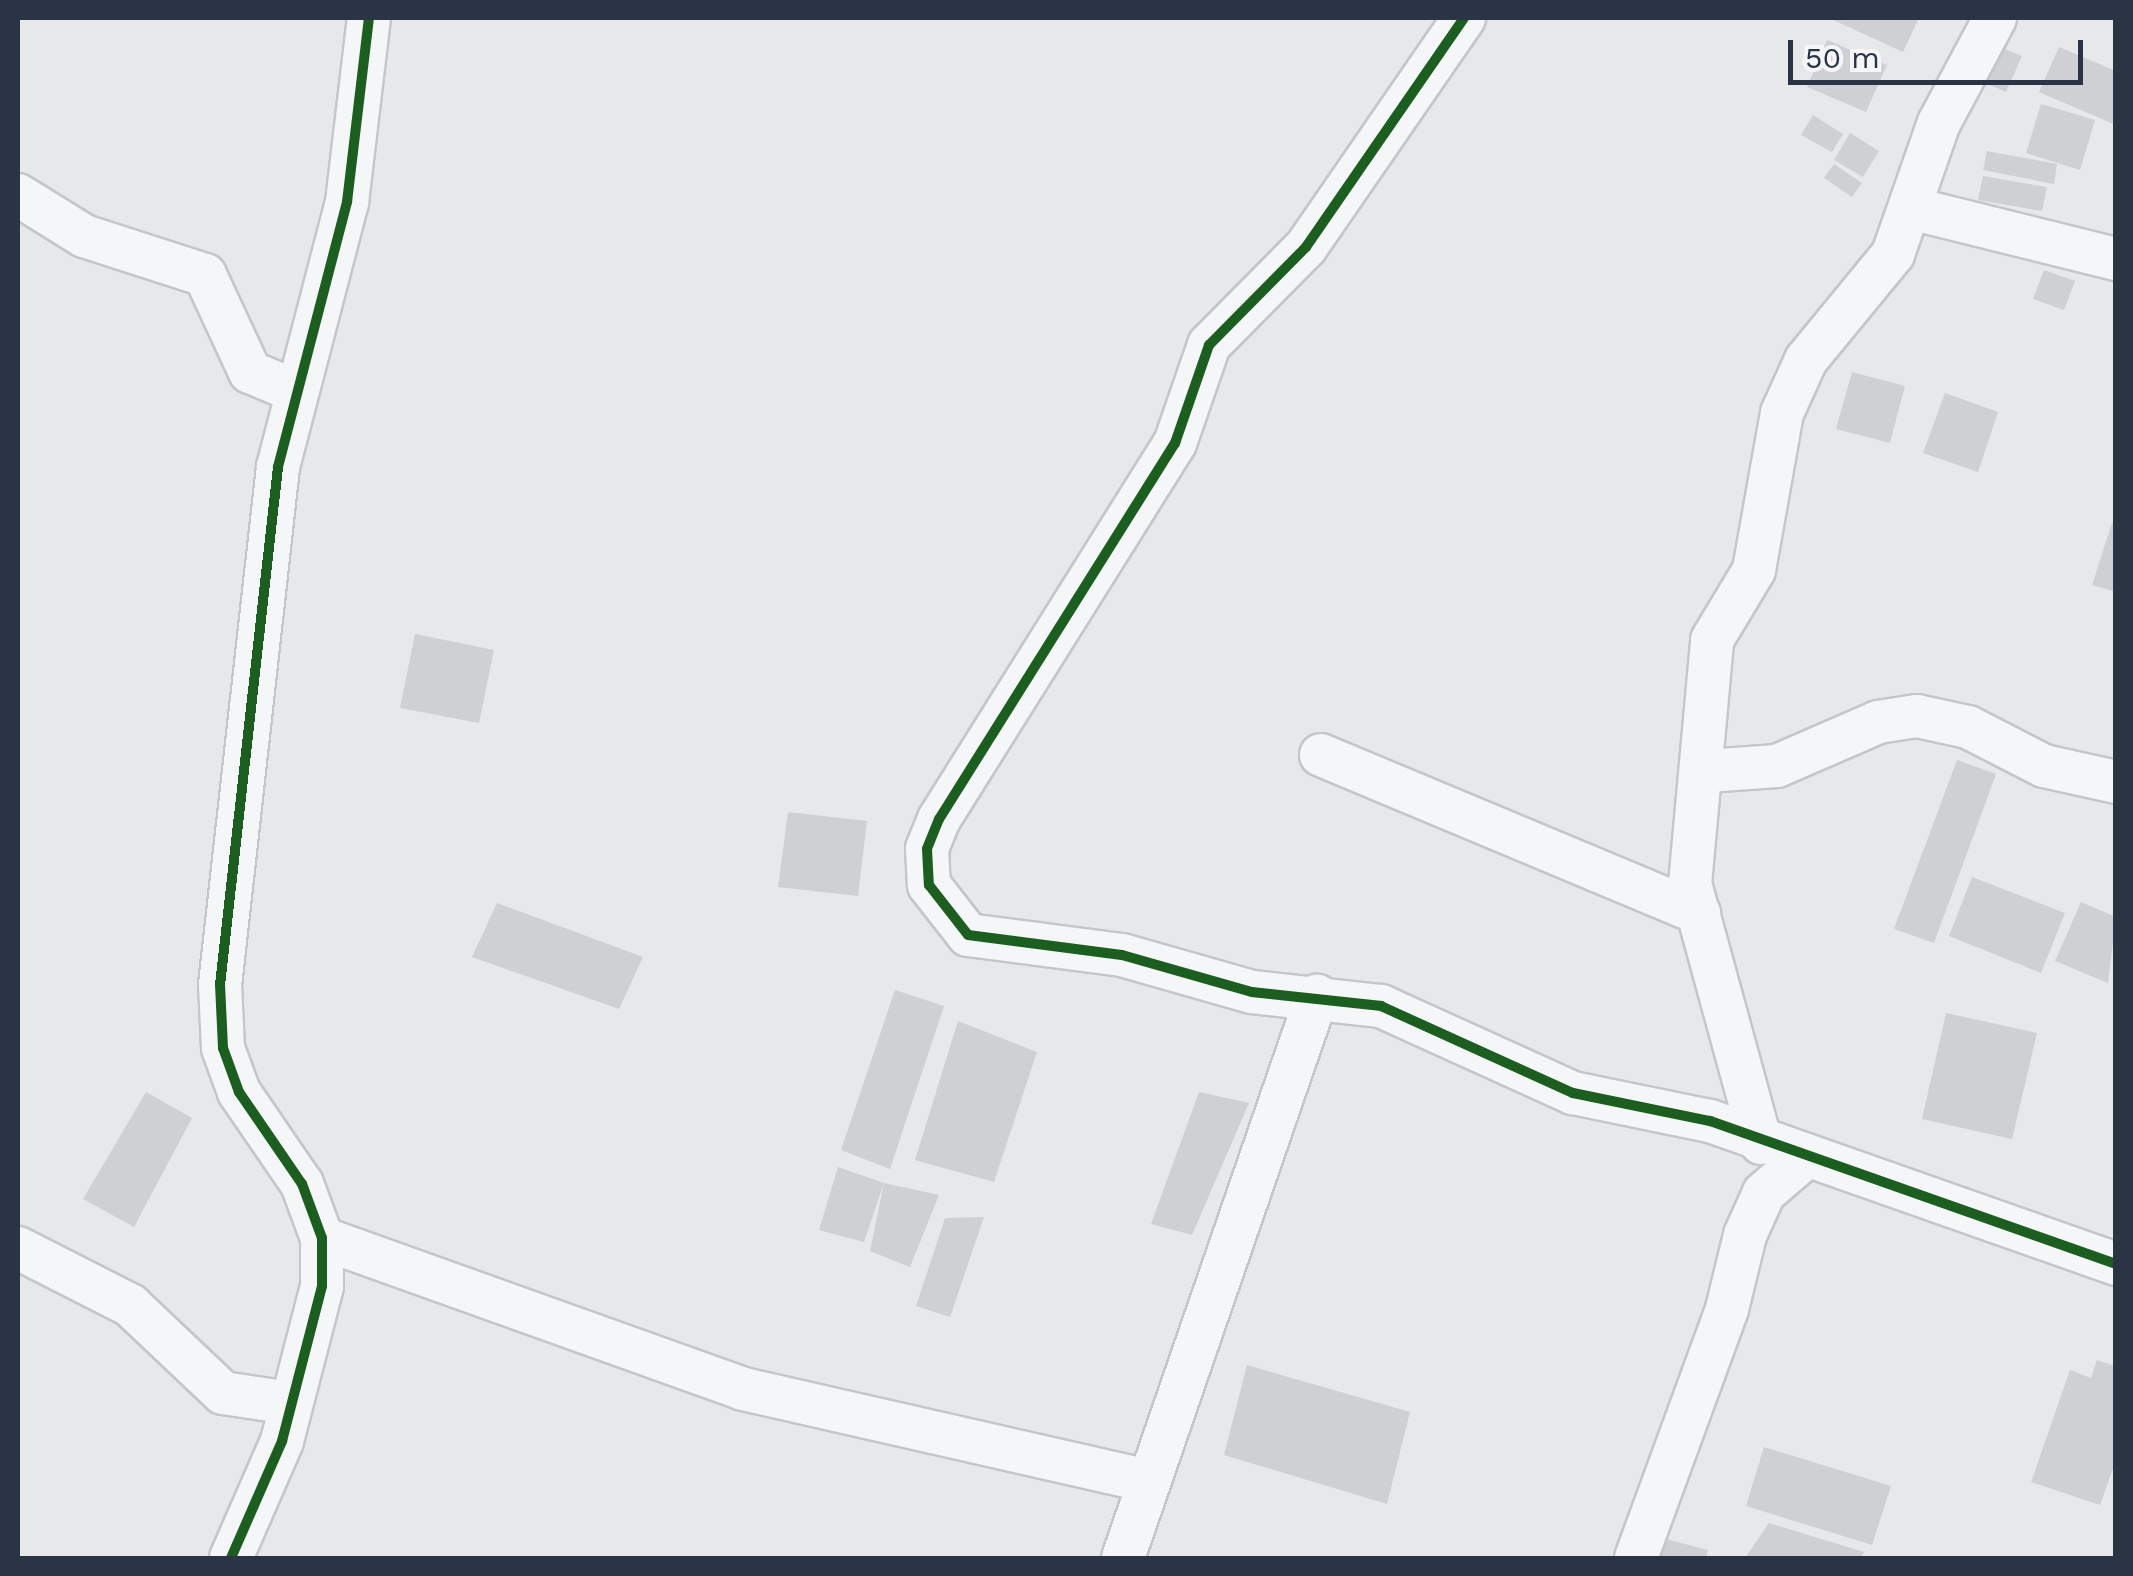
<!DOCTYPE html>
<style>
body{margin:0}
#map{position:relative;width:2133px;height:1576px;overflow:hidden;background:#e6e8ea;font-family:"Work Sans",sans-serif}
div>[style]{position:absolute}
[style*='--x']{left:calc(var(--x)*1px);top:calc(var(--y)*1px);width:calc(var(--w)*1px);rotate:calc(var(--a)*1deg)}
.building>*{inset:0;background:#ced0d3}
.roads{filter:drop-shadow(2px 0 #c4c6c8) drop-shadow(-2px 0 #c4c6c8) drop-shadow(0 2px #c4c6c8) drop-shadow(0 -2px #c4c6c8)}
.minor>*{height:42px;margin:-21px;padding:0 21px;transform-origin:21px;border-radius:21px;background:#f5f6f7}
.cycleway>*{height:10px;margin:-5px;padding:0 5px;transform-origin:5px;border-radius:5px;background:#1b5e20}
span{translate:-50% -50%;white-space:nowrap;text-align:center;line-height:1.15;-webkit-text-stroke:10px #f4f6f9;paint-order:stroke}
.frame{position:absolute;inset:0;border:20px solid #2b3445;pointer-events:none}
.scale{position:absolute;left:1788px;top:40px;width:295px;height:45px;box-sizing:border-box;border:5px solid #2b3445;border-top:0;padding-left:12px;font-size:30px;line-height:35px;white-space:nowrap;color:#2b3445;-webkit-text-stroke:8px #f4f6f9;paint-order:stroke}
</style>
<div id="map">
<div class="building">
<i style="clip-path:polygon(1829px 18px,1919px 18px,1903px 52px)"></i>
<i style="clip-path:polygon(1827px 40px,1887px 65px,1866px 112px,1807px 87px)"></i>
<i style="clip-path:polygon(1995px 45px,2022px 56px,2006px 92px,1980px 81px)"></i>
<i style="clip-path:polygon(2059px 47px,2116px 71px,2116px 125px,2039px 92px)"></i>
<i style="clip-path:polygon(2041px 104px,2095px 120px,2080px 170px,2026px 153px)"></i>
<i style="clip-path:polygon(1813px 115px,1843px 134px,1832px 152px,1801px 135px)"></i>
<i style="clip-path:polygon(1850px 133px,1879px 151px,1863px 177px,1834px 160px)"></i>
<i style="clip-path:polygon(1987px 151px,2057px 164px,2054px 184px,1983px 170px)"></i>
<i style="clip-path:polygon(1834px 164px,1862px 183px,1852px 197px,1824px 178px)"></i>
<i style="clip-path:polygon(1983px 176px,2047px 187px,2042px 211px,1978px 200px)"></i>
<i style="clip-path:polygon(2044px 270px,2075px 281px,2064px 310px,2033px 299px)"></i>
<i style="clip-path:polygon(1852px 372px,1905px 386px,1890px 443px,1836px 429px)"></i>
<i style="clip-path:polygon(1945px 393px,1998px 412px,1978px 472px,1923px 453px)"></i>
<i style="clip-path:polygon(2112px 523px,2116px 524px,2116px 592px,2092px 585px)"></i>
<i style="clip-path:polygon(415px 634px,494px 650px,479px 723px,400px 708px)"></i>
<i style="clip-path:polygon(1957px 760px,1996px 774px,1934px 943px,1894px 929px)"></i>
<i style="clip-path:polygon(788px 812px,867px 821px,858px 896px,778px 887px)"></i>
<i style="clip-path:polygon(1972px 877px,2065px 913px,2041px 973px,1949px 936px)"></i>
<i style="clip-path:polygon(2081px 902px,2116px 917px,2108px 983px,2055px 961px)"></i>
<i style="clip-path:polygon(497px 903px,643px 957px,619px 1009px,472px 957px)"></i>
<i style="clip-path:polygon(895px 990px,944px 1006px,890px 1169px,841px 1150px)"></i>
<i style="clip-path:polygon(1946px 1013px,2037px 1033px,2012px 1139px,1922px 1119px)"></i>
<i style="clip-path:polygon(958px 1021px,1037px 1052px,994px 1182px,915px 1160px)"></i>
<i style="clip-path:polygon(146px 1092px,192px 1118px,134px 1227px,83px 1199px)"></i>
<i style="clip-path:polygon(1199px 1092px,1249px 1103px,1192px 1235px,1151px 1224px)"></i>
<i style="clip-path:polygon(838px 1167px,884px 1183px,864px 1242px,819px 1230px)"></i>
<i style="clip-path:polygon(884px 1183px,939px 1195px,910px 1267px,870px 1251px)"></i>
<i style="clip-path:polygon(984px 1217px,950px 1317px,916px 1306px,945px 1218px)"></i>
<i style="clip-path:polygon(2097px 1360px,2116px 1366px,2116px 1460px,2100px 1505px,2031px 1482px,2070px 1370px,2091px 1378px)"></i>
<i style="clip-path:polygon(1247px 1365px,1410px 1412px,1387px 1504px,1224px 1455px)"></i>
<i style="clip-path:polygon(1764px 1447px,1891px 1486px,1872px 1545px,1746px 1506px)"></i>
<i style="clip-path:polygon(1769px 1523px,1864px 1552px,1861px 1558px,1745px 1558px)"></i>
<i style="clip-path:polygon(1666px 1539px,1708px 1550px,1706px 1558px,1661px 1558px)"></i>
</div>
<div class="roads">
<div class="minor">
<i style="--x:1464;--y:18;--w:278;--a:124.6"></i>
<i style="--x:1306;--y:247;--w:138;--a:134.7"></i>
<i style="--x:1209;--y:345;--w:104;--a:109.1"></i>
<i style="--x:1175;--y:443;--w:444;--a:122.1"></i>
<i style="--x:939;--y:819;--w:32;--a:112"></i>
<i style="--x:927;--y:849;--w:36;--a:87"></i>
<i style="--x:929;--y:885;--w:63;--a:52"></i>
<i style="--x:968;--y:935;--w:155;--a:7.4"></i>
<i style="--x:1122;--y:955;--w:135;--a:15.9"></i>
<i style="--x:1252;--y:992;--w:130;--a:6.2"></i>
<i style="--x:1381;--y:1006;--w:211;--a:24.4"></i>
<i style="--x:1573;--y:1093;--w:140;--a:11.6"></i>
<i style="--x:1710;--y:1121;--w:430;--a:19.4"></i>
<i style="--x:18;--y:195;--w:78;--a:31.8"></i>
<i style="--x:84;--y:236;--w:127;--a:17.9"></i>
<i style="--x:205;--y:275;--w:107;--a:65.1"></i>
<i style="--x:250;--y:372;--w:47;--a:22.7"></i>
<i style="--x:1914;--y:209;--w:208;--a:13.9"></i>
<i style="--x:1321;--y:755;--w:410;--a:22.7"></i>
<i style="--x:1707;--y:771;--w:70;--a:-4.1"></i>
<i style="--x:1777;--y:766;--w:110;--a:-23.5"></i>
<i style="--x:1878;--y:722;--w:39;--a:-9"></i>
<i style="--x:1917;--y:716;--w:52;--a:12.2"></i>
<i style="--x:1968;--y:727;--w:85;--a:27.2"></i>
<i style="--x:2044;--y:766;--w:74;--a:12.5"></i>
<i style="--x:1761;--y:1143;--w:269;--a:-105.3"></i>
<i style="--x:1690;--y:884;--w:245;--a:-84.8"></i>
<i style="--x:1712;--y:640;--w:82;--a:-59"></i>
<i style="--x:1754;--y:570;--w:159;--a:-79.9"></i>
<i style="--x:1782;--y:413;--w:58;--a:-65.6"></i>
<i style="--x:1806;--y:360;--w:137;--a:-50.6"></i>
<i style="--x:1893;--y:254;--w:139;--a:-70.7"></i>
<i style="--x:1939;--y:123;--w:119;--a:-61.9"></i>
<i style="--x:322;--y:1238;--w:447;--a:19.7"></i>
<i style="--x:743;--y:1389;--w:416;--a:12.8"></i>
<i style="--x:18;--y:1248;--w:126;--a:27"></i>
<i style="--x:130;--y:1305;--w:128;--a:43.4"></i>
<i style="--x:223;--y:1393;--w:68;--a:8.5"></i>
<i style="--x:231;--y:1558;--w:128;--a:-66.4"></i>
<i style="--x:282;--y:1441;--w:160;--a:-75.5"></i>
<i style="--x:322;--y:1286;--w:48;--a:-90"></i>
<i style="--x:322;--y:1238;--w:58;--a:-110.3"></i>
<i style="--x:302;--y:1184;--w:112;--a:-124.4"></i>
<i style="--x:239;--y:1092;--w:47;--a:-110"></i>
<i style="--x:223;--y:1048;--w:63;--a:-92.7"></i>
<i style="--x:220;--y:985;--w:521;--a:-83.61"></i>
<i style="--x:278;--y:467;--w:274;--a:-75.4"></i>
<i style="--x:347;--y:202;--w:185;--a:-83.2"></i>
<i style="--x:1123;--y:1558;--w:595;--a:-70.96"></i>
<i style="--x:1636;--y:1558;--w:265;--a:-69.9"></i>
<i style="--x:1727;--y:1309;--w:76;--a:-76.3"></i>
<i style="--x:1745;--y:1235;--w:46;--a:-65.7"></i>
<i style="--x:1764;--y:1193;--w:57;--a:-40.7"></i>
</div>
</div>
<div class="cycleway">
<i style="--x:1464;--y:18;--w:278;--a:124.6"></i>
<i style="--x:1306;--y:247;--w:138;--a:134.7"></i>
<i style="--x:1209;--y:345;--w:104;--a:109.1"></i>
<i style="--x:1175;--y:443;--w:444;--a:122.1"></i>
<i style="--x:939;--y:819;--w:32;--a:112"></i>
<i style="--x:927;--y:849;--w:36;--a:87"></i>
<i style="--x:929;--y:885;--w:63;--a:52"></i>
<i style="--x:968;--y:935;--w:155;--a:7.4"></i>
<i style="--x:1122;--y:955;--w:135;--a:15.9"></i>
<i style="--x:1252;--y:992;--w:130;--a:6.2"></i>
<i style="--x:1381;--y:1006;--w:211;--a:24.4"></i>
<i style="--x:1573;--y:1093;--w:140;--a:11.6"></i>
<i style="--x:1710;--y:1121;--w:430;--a:19.4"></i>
<i style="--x:231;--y:1558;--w:128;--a:-66.4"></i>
<i style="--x:282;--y:1441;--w:160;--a:-75.5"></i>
<i style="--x:322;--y:1286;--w:48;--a:-90"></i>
<i style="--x:322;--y:1238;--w:58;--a:-110.3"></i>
<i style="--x:302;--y:1184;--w:112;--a:-124.4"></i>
<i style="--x:239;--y:1092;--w:47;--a:-110"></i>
<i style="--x:223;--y:1048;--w:63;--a:-92.7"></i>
<i style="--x:220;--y:985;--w:521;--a:-83.61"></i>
<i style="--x:278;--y:467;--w:274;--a:-75.4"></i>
<i style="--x:347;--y:202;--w:185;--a:-83.2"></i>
</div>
<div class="frame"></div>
<div class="scale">50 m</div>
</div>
